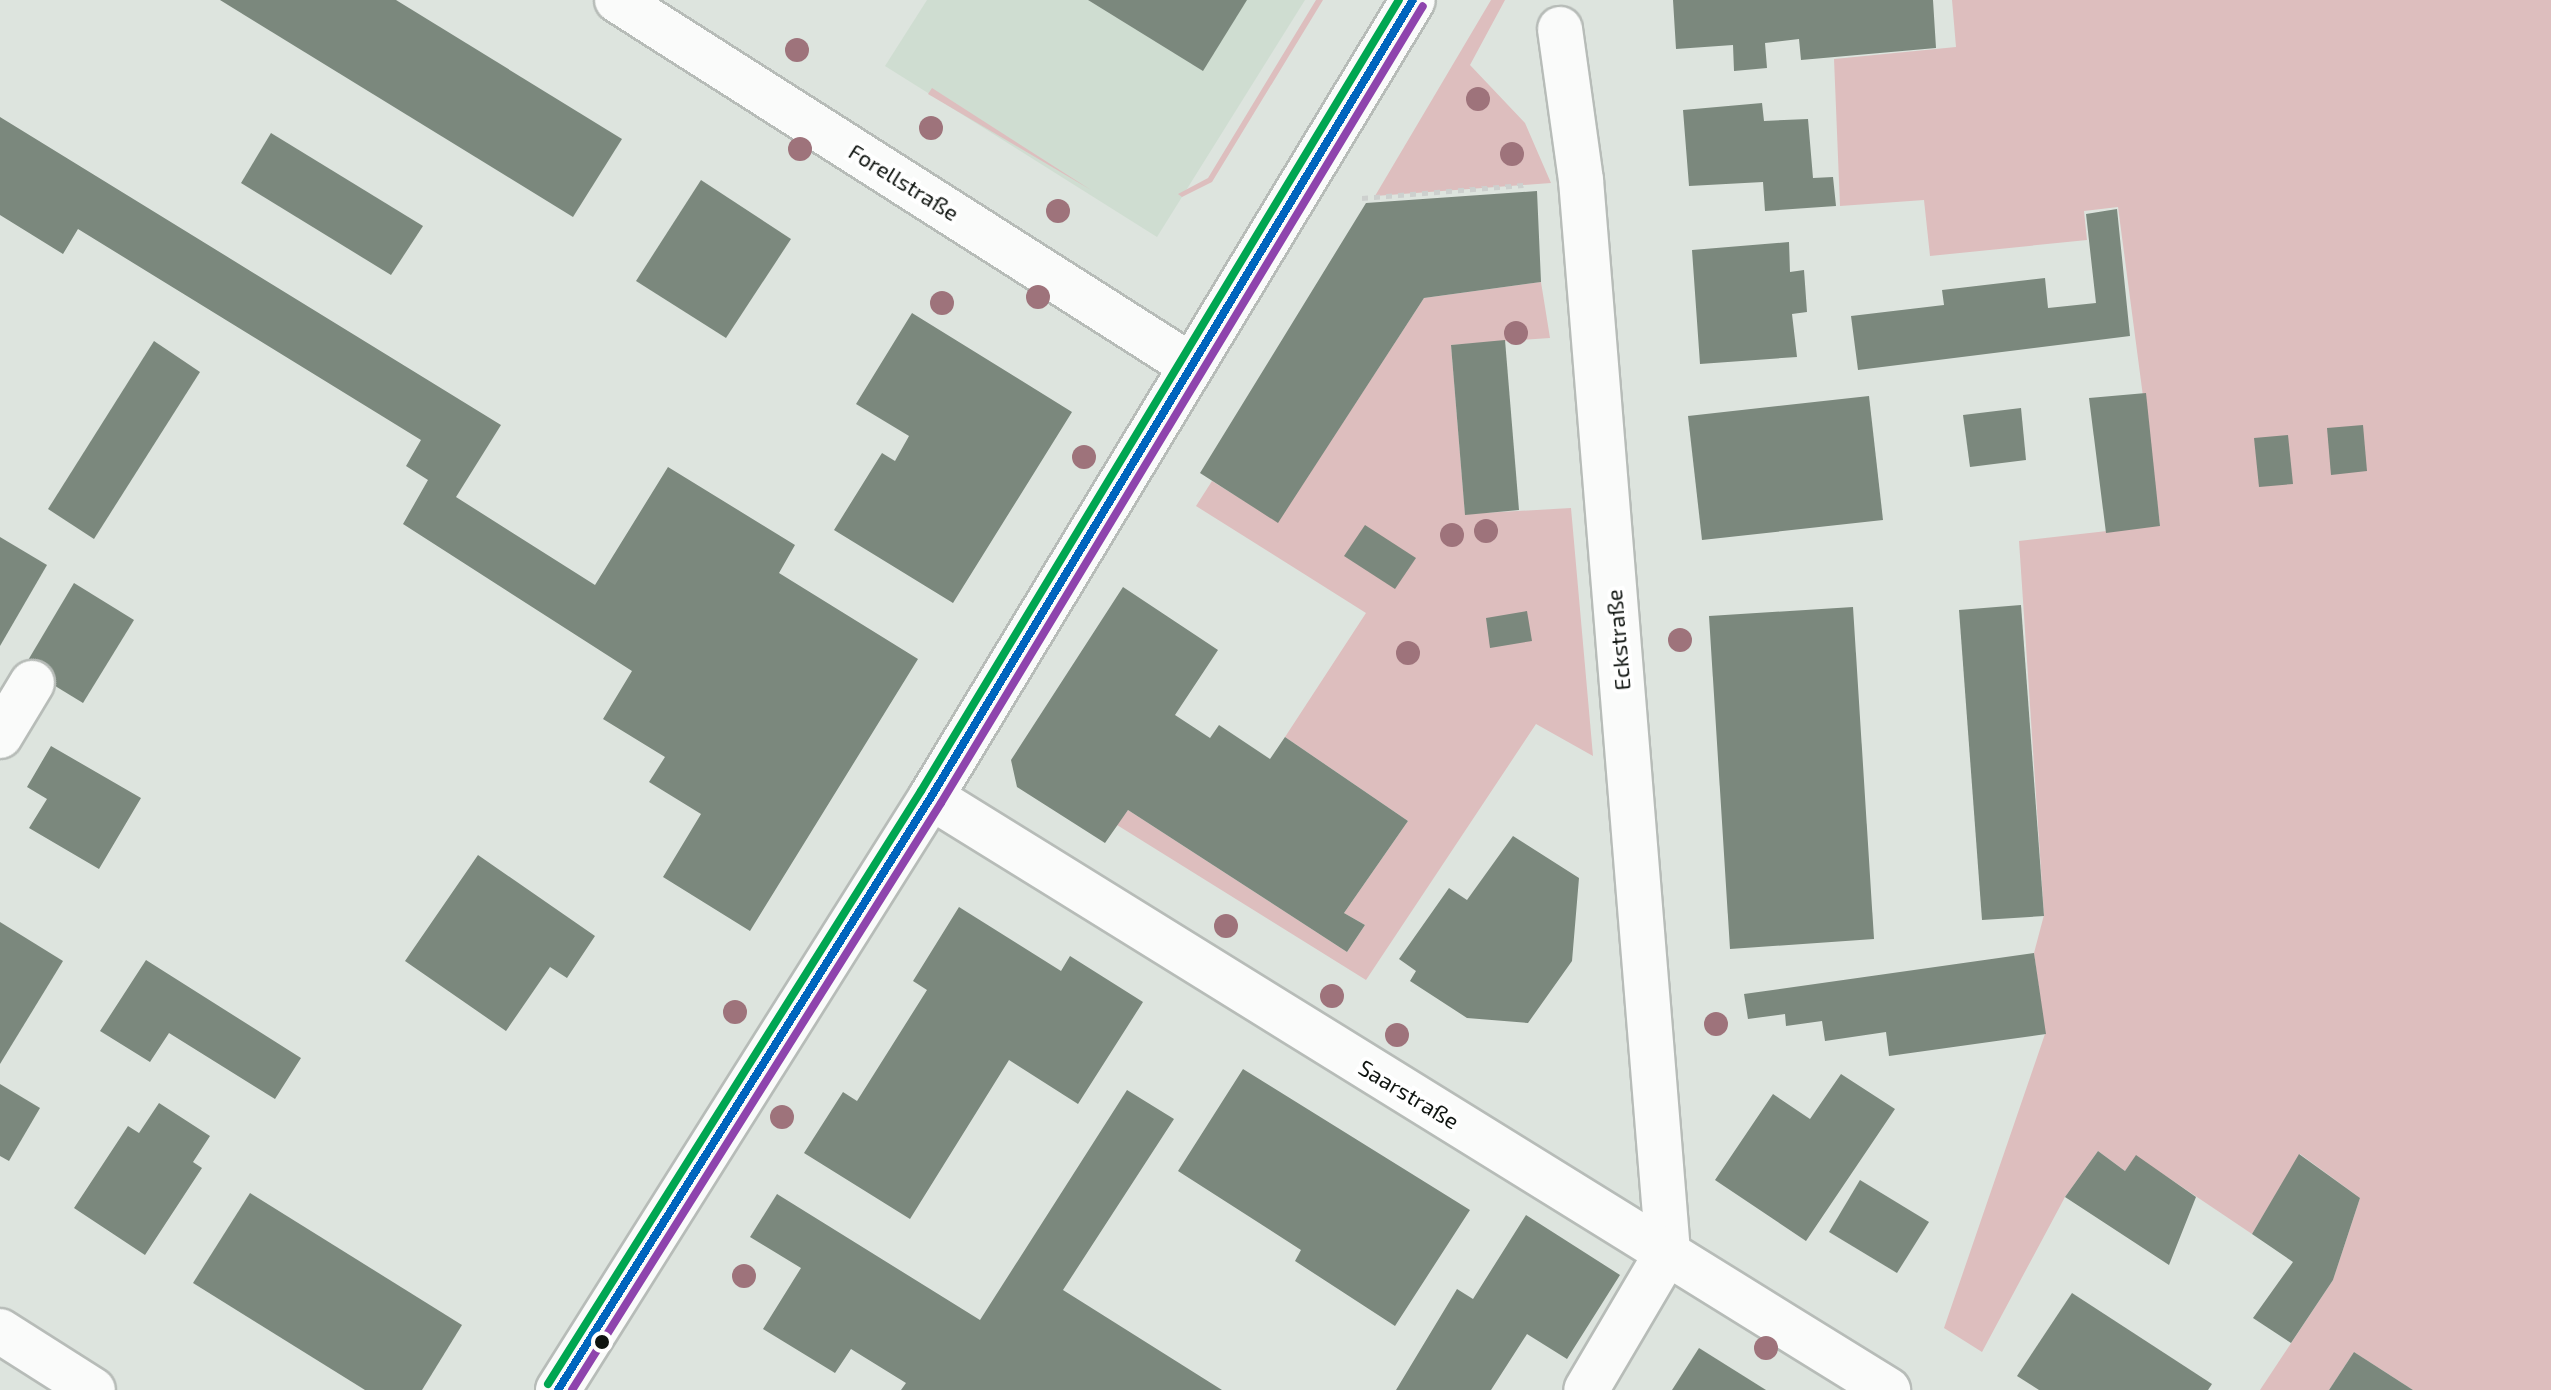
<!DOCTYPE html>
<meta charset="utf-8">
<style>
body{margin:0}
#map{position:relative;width:2551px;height:1390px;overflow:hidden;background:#dde4de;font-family:"Exo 2",sans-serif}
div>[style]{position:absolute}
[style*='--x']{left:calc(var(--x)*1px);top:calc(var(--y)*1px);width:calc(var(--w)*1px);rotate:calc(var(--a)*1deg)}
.built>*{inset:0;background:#cfddd1}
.green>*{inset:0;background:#ddbebe}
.building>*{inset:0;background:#7b887d}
.path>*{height:5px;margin-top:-2.5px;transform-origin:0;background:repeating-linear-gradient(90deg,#cdd0ce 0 6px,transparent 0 12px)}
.roads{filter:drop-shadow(2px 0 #b7bcb8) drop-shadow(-2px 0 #b7bcb8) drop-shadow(0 2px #b7bcb8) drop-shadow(0 -2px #b7bcb8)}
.minor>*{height:44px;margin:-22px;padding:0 22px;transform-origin:22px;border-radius:22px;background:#fafbfa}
.tertiary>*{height:44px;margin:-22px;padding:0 22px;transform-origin:22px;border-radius:22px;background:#fafbfa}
.bus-1>*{height:8px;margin:-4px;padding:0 4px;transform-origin:4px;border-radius:4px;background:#0065bd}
.bus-2>*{height:8px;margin:-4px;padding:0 4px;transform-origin:4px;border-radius:4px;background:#8e44ad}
.bus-3>*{height:8px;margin:-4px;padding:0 4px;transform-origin:4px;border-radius:4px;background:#00a651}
.trees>*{width:24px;height:24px;margin:-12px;border-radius:50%;background:#9e737b}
.dots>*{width:22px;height:22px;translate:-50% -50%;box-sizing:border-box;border:4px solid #fff;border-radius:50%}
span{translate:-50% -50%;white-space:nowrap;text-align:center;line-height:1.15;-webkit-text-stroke:8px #fff;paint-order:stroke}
.street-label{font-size:22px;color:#0f1410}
</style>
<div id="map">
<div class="built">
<i style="clip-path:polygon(927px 0,1305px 0,1157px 237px,885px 66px)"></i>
</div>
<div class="green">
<i style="clip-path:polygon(1316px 0,1323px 0,1212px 182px,1182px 197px,1178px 194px,1208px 178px)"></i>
<i style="clip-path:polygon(1491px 0,1505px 0,1470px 65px,1525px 123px,1551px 183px,1375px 196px)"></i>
<i style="clip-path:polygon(1952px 0,2551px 0,2551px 1390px,2413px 1390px,2354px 1352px,2329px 1390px,2260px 1390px,2333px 1280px,2360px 1198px,2300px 1154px,2252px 1234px,2136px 1156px,2125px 1171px,2098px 1151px,2065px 1197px,1982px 1352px,1944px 1328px,2045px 1034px,2034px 953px,2044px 915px,2019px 541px,2160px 525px,2118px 207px,2084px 211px,2087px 240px,1930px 256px,1924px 200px,1840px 206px,1834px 59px,1956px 47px)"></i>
<i style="clip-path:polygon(932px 88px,1091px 190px,928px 94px)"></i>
<i style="clip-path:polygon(1541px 282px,1550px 338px,1451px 345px,1465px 514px,1571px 508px,1593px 756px,1536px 724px,1366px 980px,1117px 825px,1128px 810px,1347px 952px,1365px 925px,1344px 913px,1408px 821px,1285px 737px,1366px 613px,1196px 506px,1212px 481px,1278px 522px,1424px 298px)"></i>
</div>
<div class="building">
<i style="clip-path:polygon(220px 0,396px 0,622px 139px,573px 217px)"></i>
<i style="clip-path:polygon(1088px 0,1247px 0,1203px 71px)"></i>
<i style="clip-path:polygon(1673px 0,1933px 0,1936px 48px,1801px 60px,1799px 39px,1765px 43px,1767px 68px,1734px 71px,1733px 45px,1676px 49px)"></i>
<i style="clip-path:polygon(1762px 103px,1764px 121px,1808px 119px,1813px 178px,1833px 177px,1836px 206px,1765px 211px,1763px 182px,1689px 186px,1683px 110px)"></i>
<i style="clip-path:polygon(0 117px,501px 425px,456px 497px,595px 585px,668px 467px,795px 545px,779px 573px,918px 659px,750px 931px,663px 877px,701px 814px,649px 782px,665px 757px,603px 719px,632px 671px,403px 524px,428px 480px,406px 466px,421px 440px,78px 229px,63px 254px,0 215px)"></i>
<i style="clip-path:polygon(271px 133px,423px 226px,391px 275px,241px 183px)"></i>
<i style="clip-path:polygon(701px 180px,791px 239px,726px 338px,636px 281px)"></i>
<i style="clip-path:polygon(1537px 191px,1541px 282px,1424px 298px,1278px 523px,1200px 473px,1366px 203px)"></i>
<i style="clip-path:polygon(2117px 209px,2130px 336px,1858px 370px,1851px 316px,1944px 305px,1942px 290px,2045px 278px,2048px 308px,2096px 303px,2086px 214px)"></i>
<i style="clip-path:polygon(1789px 242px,1790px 272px,1804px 270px,1807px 312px,1792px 314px,1797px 357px,1700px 364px,1692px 250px)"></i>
<i style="clip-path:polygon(912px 313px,1072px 412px,953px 603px,834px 530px,882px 453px,895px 461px,909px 436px,856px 404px)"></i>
<i style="clip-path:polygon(1505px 340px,1519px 510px,1465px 515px,1451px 345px)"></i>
<i style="clip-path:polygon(154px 341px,200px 372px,94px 539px,48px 509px)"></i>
<i style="clip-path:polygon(2146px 393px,2160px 526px,2106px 533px,2089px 398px)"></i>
<i style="clip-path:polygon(1869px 396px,1883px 520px,1702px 540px,1688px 416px)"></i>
<i style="clip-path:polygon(2021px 408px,2026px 460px,1970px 467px,1963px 415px)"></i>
<i style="clip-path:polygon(2363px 425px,2367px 471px,2331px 475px,2327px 428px)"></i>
<i style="clip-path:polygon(2288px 435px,2293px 484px,2259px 487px,2254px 438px)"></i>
<i style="clip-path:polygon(1365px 525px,1416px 558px,1395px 589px,1344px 556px)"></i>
<i style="clip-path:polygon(0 537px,47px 565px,0 646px)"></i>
<i style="clip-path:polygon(74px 583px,134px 620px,83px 703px,24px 667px)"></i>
<i style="clip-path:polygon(1123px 587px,1218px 650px,1175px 715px,1210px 738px,1219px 725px,1270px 759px,1285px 737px,1408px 821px,1344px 913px,1365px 925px,1347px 952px,1128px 810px,1105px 843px,1017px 787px,1011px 760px)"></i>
<i style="clip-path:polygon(2021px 605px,2044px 916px,1982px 920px,1959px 610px)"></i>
<i style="clip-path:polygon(1853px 607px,1874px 939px,1730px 949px,1709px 616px)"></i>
<i style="clip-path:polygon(1527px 611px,1532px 641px,1490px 648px,1486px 618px)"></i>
<i style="clip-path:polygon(51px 746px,141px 798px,99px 869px,29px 828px,47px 799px,27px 787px)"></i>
<i style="clip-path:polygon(1513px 836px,1579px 878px,1572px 961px,1528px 1023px,1467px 1018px,1410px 981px,1416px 971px,1399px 959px,1449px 888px,1467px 900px)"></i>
<i style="clip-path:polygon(478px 855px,595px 936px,567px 978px,550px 967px,506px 1031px,405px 961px)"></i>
<i style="clip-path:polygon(959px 907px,1061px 971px,1070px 956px,1143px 1002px,1078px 1104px,1009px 1060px,910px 1219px,804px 1153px,843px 1092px,857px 1101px,927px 990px,913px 981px)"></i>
<i style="clip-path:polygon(0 922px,63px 961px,0 1064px)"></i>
<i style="clip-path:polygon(2034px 953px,2046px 1034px,1889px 1056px,1886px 1032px,1825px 1041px,1822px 1021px,1786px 1026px,1785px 1014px,1748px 1019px,1744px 994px)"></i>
<i style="clip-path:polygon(146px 960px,301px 1058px,275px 1099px,169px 1033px,150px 1062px,100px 1031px)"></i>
<i style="clip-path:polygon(1243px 1069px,1470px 1210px,1395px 1326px,1295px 1261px,1301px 1250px,1178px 1171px)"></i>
<i style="clip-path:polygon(1841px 1074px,1895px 1109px,1806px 1241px,1715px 1180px,1773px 1094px,1810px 1119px)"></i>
<i style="clip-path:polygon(0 1084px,40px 1108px,9px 1161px,0 1156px)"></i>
<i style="clip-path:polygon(1127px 1090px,1174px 1119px,1063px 1290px,1222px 1390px,901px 1390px,906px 1383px,851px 1349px,835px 1373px,763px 1329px,801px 1268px,750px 1237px,777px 1194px,980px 1320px)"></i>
<i style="clip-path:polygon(159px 1103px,210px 1136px,193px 1162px,202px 1168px,145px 1255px,74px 1208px,128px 1126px,139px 1133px)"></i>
<i style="clip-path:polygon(2098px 1151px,2125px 1171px,2136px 1155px,2196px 1197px,2169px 1265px,2065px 1197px)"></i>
<i style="clip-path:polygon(2299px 1154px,2360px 1198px,2333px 1280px,2291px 1343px,2253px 1318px,2293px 1262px,2252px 1234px)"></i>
<i style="clip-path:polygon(1860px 1180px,1929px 1222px,1897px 1273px,1829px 1232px)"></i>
<i style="clip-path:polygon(250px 1193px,462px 1325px,422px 1390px,365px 1390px,193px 1283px)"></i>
<i style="clip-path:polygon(1526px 1215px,1620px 1275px,1567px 1359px,1527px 1334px,1491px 1390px,1396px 1390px,1457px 1289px,1473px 1299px)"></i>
<i style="clip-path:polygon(2072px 1293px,2212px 1384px,2208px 1390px,2039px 1390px,2017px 1376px)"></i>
<i style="clip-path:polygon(1699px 1348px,1766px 1390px,1672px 1390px)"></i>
<i style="clip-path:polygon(2354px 1352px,2413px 1390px,2329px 1390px)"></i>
</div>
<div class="path">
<i style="--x:1362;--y:198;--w:162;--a:-4.6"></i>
</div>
<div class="roads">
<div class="minor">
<i style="--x:617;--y:0;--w:679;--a:32.5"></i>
<i style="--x:1560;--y:29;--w:152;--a:82.1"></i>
<i style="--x:1581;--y:180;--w:1075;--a:85.36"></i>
<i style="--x:1668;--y:1251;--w:161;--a:120.5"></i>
<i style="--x:0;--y:736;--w:62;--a:-58.9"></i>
<i style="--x:931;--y:797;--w:1126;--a:31.78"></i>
<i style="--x:0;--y:1331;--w:110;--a:32.4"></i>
</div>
<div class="tertiary">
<i style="--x:558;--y:1390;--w:701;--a:-57.83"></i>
<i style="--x:931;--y:797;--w:931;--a:-58.84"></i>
</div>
</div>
<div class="bus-1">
<i style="--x:558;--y:1390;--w:701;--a:-57.83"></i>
<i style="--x:931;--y:797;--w:931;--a:-58.84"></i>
</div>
<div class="bus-2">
<i style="--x:572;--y:1390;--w:693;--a:-57.85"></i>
<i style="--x:941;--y:803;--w:931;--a:-58.84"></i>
</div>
<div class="bus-3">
<i style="--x:548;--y:1384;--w:701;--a:-57.83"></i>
<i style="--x:921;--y:791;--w:924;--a:-58.86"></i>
</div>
<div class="trees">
<i style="left:797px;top:50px"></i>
<i style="left:1478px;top:99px"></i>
<i style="left:931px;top:128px"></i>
<i style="left:800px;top:149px"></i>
<i style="left:1512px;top:154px"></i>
<i style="left:1058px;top:211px"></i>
<i style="left:1038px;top:297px"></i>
<i style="left:942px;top:303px"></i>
<i style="left:1516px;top:333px"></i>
<i style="left:1084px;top:457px"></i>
<i style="left:1486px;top:531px"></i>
<i style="left:1452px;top:535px"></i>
<i style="left:1680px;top:640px"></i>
<i style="left:1408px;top:653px"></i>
<i style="left:1226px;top:926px"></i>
<i style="left:1332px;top:996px"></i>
<i style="left:735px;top:1012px"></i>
<i style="left:1716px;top:1024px"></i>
<i style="left:1397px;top:1035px"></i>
<i style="left:782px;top:1117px"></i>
<i style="left:744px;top:1276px"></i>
<i style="left:1766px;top:1348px"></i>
</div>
<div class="dots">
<i style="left:602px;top:1342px;background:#0f1410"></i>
</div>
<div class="street-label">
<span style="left:904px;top:182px;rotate:32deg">Forellstraße</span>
<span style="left:1618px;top:640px;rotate:-95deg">Eckstraße</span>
<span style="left:1409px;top:1094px;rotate:31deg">Saarstraße</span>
</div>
</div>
